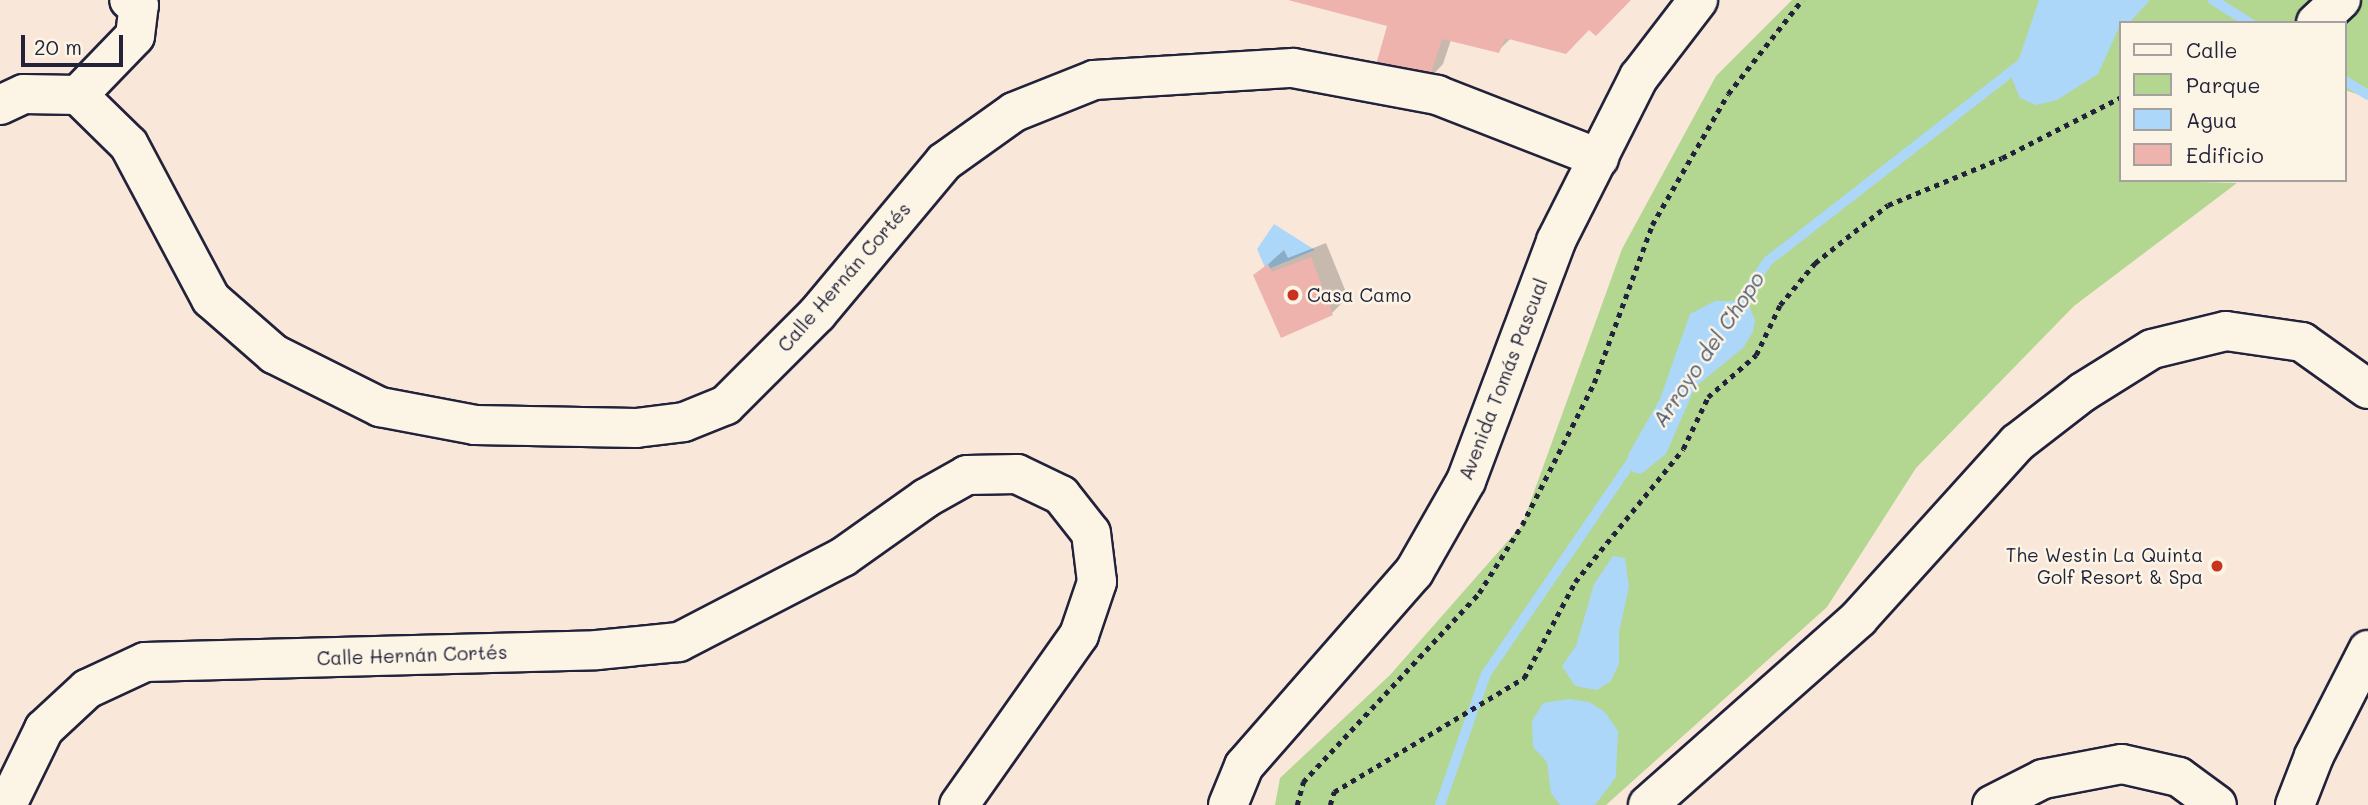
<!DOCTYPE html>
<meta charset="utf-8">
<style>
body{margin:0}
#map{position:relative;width:2368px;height:805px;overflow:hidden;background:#f9e8da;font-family:Mali,sans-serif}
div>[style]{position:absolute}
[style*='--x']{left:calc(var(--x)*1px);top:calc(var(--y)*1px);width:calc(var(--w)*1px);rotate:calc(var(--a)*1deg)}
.green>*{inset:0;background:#b3d690}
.water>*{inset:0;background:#add7f8}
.shadow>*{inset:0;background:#0003}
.stream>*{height:10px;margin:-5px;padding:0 5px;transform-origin:5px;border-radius:5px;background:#add7f8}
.building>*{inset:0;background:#efb3ae}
.path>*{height:4.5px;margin-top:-2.25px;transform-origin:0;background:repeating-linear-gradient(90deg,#22223b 0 5px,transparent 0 10px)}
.roads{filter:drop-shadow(2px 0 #22223b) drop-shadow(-2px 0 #22223b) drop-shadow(0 2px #22223b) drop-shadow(0 -2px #22223b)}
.minor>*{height:38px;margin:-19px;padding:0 19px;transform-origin:19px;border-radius:19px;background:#fcf5e5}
.dots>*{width:19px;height:19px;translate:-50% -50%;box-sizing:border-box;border:4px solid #fcf5e5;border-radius:50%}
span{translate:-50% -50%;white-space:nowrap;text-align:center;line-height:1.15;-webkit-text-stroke:5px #fcf5e5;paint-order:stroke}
.street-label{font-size:19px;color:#22223b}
.poi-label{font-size:19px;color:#22223b}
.left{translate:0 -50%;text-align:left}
.right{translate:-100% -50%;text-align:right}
.water-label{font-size:21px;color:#4c5874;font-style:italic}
.legend{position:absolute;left:2119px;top:21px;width:228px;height:161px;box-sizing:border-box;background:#fcf5e5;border:2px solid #a5a1a1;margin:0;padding:9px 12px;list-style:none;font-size:21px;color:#22223b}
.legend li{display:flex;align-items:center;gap:14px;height:35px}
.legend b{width:35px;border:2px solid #a5a1a1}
.scale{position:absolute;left:21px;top:35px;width:102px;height:32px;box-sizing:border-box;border:4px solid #22223b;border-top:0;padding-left:9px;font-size:21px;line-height:24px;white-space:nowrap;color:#22223b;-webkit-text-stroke:5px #fcf5e5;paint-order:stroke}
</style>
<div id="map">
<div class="green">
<i style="clip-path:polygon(1792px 0,2332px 0,2306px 23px,2121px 23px,2121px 180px,2237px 183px,2074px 306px,1916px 468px,1827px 607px,1606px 805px,1275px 805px,1280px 778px,1390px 675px,1522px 525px,1622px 249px,1716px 76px)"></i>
<i style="clip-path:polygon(2347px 0,2368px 0,2368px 98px,2345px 90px,2345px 23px,2326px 23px)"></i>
</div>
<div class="water">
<i style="clip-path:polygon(2039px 0,2150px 0,2129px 23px,2121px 23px,2098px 74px,2057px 100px,2036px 105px,2020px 98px,2012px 79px)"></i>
<i style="clip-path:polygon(1274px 224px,1315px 250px,1266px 270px,1257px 249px)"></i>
<i style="clip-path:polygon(1715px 301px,1735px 301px,1750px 308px,1755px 320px,1753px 332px,1743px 348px,1695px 387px,1666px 454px,1641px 474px,1633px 472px,1627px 463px,1629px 453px,1660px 399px,1690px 314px)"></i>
<i style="clip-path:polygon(1613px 556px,1625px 558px,1629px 587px,1619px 632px,1619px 664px,1611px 681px,1597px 690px,1575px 686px,1562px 666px,1576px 646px,1594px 584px)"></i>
<i style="clip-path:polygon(1569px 699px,1589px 702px,1605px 712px,1618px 731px,1616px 777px,1595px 805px,1560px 805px,1551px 793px,1547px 762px,1533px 747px,1532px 721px,1543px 703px)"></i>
</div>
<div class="shadow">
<i style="clip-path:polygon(1291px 0,1630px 0,1589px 28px,1511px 38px,1498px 51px,1451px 40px,1443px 64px,1428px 80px,1389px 24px)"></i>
<i style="clip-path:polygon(1326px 243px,1348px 297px,1332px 313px,1255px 276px,1284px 250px,1288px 258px)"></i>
</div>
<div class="stream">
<i style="--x:2213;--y:0;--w:44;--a:31.9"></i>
<i style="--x:2345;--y:81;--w:27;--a:31"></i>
<i style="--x:1733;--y:312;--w:62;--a:-55.5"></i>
<i style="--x:1768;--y:261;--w:324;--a:-37.9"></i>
<i style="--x:1440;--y:805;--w:139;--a:-70.7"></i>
<i style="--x:1486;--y:674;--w:264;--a:-55.6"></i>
</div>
<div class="building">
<i style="clip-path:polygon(1288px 0,1631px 0,1596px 36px,1589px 30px,1566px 54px,1505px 38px,1499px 53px,1442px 39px,1428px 82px,1375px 68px,1387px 26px)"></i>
<i style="clip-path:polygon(1311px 257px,1333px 315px,1281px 338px,1253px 275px,1268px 264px,1272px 272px)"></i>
</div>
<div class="path">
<i style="--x:1297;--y:805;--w:24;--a:-75"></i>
<i style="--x:1303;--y:782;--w:258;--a:-47"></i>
<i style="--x:1479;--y:593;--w:80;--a:-57.7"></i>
<i style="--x:1522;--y:525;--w:159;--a:-63.1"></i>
<i style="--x:1594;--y:383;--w:168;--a:-69.8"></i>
<i style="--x:1652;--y:225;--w:151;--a:-59.9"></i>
<i style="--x:1728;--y:94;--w:120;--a:-51.8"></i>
<i style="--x:1330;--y:805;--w:14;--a:-73"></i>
<i style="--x:1334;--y:792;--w:222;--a:-31"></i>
<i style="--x:1524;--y:678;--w:109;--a:-62"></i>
<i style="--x:1575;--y:582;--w:171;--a:-50.9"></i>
<i style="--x:1683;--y:449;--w:58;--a:-64.3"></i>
<i style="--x:1708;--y:397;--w:64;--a:-41.2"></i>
<i style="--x:1756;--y:355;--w:55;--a:-64.4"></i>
<i style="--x:1780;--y:305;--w:55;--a:-50.2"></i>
<i style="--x:1815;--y:263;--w:93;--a:-38.5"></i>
<i style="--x:1888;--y:205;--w:123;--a:-22.4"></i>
<i style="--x:2002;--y:158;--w:134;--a:-27.1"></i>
</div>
<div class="roads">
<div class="minor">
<i style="--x:2316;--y:23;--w:34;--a:-43"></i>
<i style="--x:78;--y:95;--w:82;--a:-46"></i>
<i style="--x:135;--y:36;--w:31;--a:-83"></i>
<i style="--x:139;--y:5;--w:11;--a:-153"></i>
<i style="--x:0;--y:105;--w:26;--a:-25"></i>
<i style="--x:24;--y:94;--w:54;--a:1.1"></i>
<i style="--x:78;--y:95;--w:71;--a:44.4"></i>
<i style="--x:129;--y:145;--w:174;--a:62"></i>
<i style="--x:211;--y:299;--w:84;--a:41.1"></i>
<i style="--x:274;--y:354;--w:119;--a:26.6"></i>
<i style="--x:380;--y:407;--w:97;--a:10.7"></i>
<i style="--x:475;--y:425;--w:161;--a:1.1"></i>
<i style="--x:636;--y:428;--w:48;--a:-7.1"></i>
<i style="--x:684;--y:422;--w:45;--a:-22"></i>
<i style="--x:726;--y:405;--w:129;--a:-45"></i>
<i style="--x:817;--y:314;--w:198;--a:-50.1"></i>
<i style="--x:944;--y:162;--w:86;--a:-35.5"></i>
<i style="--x:1014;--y:112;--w:86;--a:-21.8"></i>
<i style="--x:1094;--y:80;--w:199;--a:-3.5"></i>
<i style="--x:1293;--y:68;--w:147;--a:10.6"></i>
<i style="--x:1437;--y:95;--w:174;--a:21.3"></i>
<i style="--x:7;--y:805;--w:85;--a:-64"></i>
<i style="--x:44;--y:729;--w:59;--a:-42.9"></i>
<i style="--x:87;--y:689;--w:64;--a:-25"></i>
<i style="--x:145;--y:662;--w:452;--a:-1.5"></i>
<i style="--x:597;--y:650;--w:82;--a:-5.6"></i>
<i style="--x:679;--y:642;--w:185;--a:-27.4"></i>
<i style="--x:843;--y:557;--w:102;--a:-35.4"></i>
<i style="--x:926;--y:498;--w:47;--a:-29.3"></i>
<i style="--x:967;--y:475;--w:50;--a:-1.1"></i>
<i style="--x:1017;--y:474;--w:49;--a:25.5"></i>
<i style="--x:1061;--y:495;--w:48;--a:51.7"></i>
<i style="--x:1091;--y:533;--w:49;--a:83"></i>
<i style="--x:1097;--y:582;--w:56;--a:108.8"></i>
<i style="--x:1079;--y:635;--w:208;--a:125.2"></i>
<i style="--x:1228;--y:805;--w:42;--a:-67.7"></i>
<i style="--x:1244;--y:766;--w:258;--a:-48.8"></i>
<i style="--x:1414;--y:572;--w:105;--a:-60.3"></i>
<i style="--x:1466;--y:481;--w:256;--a:-69.4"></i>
<i style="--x:1556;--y:241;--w:184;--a:-63.2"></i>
<i style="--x:1639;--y:77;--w:97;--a:-52.5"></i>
<i style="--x:1648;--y:805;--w:282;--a:-41.5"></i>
<i style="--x:1859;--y:618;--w:236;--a:-47.9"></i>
<i style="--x:2017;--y:443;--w:83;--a:-37.7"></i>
<i style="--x:2083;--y:392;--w:81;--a:-31.9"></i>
<i style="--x:2152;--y:349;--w:76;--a:-13.7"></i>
<i style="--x:2226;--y:331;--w:77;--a:8.2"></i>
<i style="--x:2302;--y:342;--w:81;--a:35.5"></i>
<i style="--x:1992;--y:805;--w:57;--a:-27"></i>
<i style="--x:2043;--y:779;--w:80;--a:-10.8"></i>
<i style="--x:2122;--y:764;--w:58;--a:12.8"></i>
<i style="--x:2179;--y:777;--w:47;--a:36.4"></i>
<i style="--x:2295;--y:805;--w:53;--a:-68.8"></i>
<i style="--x:2314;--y:756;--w:119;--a:-63"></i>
</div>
</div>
<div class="dots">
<i style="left:1293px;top:295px;background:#c8321e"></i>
<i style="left:2217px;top:566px;background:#c8321e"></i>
</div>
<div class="street-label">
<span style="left:844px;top:277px;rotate:-49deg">Calle Hernán Cortés</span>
<span style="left:1503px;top:379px;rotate:-69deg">Avenida Tomás Pascual</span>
<span style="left:412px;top:655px;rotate:-2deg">Calle Hernán Cortés</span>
</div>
<div class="poi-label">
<span class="left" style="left:1307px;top:295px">Casa Camo</span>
<span class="right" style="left:2203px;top:566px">The Westin La Quinta<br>Golf Resort &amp; Spa</span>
</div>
<div class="water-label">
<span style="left:1708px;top:349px;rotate:-56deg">Arroyo del Chopo</span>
</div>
<ul class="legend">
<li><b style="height:9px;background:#fcf5e5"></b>Calle</li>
<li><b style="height:19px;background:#b3d690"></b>Parque</li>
<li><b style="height:19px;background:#add7f8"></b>Agua</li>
<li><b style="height:19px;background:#efb3ae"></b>Edificio</li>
</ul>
<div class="scale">20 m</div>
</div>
